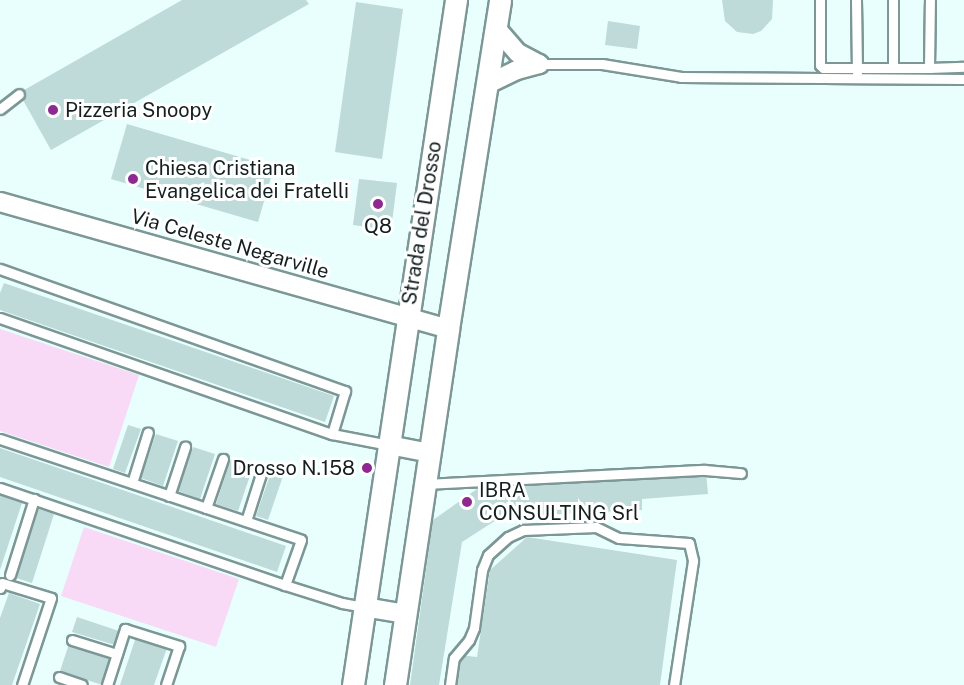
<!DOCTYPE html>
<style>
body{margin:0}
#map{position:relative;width:964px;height:685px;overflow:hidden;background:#e8fffe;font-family:"Public Sans",sans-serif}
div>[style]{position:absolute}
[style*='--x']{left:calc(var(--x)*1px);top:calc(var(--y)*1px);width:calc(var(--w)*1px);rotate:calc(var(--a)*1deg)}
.green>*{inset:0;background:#f8daf7}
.building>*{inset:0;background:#bedad9}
.roads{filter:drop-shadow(2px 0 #7c9795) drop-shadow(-2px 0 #7c9795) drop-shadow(0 2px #7c9795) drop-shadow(0 -2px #7c9795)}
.service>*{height:9px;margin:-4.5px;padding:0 4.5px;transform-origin:4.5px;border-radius:4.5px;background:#fff}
.minor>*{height:18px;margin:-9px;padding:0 9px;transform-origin:9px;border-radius:9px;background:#fff}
.tertiary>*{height:21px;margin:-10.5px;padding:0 10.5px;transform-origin:10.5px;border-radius:10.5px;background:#fff}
.dots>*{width:16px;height:16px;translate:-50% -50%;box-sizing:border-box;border:3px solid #fff;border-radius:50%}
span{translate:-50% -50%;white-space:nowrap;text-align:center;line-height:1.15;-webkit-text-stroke:6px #fff;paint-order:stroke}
.poi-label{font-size:20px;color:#141f1f}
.left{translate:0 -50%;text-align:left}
.right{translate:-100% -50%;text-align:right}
.street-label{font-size:20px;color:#141f1f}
</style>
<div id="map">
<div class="green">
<i style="clip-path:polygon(0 329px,139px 375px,109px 467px,0 431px)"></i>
<i style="clip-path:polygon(84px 527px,239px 579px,216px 647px,61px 596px)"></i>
</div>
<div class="building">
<i style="clip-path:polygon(182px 0,306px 0,309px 4px,51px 150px,19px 93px)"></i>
<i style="clip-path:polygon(722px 0,773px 0,772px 19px,761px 31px,753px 34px,737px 32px,725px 21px)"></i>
<i style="clip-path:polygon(356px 2px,403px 9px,382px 159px,335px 152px)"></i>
<i style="clip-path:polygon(608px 21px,640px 26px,637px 49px,605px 45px)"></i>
<i style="clip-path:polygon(127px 124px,274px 167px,258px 222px,111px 179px)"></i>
<i style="clip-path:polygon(359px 179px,397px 183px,391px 230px,353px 225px)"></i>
<i style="clip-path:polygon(4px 283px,334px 396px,325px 422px,0 310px,0 293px)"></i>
<i style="clip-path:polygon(128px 425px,141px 429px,125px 473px,113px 469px)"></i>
<i style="clip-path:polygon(156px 434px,178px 441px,163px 486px,141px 478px)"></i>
<i style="clip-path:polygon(193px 447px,215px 454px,200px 499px,178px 491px)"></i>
<i style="clip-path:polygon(0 448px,286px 546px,277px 572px,0 477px)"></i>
<i style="clip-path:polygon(231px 459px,253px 467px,238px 511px,216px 504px)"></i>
<i style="clip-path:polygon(271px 472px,283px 476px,268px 520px,256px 516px)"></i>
<i style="clip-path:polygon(706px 472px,708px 494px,642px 499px,642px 510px,501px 517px,462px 542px,439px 685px,410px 685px,433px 520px,484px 484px)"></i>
<i style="clip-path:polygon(0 495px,22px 503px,0 570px)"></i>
<i style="clip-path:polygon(38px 509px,54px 514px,32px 583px,16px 578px)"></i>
<i style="clip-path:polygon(527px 537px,677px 560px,660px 685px,454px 685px,458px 655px,477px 657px,490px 570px)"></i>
<i style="clip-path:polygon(9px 593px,40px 604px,12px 685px,0 685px,0 618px)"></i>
<i style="clip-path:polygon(77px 617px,119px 631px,115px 645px,72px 632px)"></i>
<i style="clip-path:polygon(136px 637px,167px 648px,154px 685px,120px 685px)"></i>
<i style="clip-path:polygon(69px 644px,111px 658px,102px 685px,60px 671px)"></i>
</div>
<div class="roads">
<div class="service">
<i style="--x:820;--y:0;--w:65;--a:90"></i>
<i style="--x:820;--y:65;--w:4;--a:45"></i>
<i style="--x:823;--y:68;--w:106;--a:0"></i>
<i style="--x:929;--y:68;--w:68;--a:-89.2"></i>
<i style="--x:856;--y:0;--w:74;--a:89.2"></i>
<i style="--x:893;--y:0;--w:68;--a:90"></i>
<i style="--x:539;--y:64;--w:63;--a:0"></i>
<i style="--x:602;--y:64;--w:80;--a:9.3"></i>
<i style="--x:681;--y:77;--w:283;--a:0.4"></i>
<i style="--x:929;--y:68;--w:35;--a:-2"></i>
<i style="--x:0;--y:109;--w:24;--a:-38"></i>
<i style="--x:0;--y:269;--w:366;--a:19.5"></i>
<i style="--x:345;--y:391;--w:45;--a:106.8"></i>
<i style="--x:0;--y:318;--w:352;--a:19.3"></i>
<i style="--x:332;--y:434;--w:58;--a:10.9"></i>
<i style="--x:0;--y:439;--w:317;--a:18.5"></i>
<i style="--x:301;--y:540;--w:48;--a:109.6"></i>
<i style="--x:132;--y:483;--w:53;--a:-72.6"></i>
<i style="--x:425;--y:484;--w:280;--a:-2.9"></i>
<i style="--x:705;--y:470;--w:36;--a:5"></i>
<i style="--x:0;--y:488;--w:301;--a:18.8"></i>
<i style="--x:285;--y:585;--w:60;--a:17.5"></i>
<i style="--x:342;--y:603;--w:22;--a:10"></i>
<i style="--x:169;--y:496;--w:52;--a:-71.9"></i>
<i style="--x:206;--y:508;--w:52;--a:-70.9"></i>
<i style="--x:246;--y:521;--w:52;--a:-72.3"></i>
<i style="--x:10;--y:575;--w:80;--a:-72.5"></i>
<i style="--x:0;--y:588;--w:5;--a:-68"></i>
<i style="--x:2;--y:583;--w:51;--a:17"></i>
<i style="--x:51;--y:598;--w:92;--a:108.4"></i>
<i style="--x:72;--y:640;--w:47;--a:17.3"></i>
<i style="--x:59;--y:677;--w:24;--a:19"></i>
<i style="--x:107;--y:685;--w:59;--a:-72.2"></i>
<i style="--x:125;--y:629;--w:57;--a:17.5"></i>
<i style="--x:179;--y:646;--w:41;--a:108.4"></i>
<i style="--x:450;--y:685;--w:27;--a:-82"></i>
<i style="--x:454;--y:658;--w:23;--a:-50"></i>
<i style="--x:469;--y:640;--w:13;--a:-67"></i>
<i style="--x:474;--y:628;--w:59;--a:-82.1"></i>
<i style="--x:482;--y:570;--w:16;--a:-68"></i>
<i style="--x:488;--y:555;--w:27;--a:-42"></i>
<i style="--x:508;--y:537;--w:17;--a:-25"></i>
<i style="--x:523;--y:530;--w:73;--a:-2.4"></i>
<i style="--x:596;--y:527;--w:25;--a:26"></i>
<i style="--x:619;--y:538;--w:70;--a:4.1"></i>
<i style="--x:689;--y:543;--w:18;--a:77"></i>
<i style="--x:693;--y:561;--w:125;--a:98.7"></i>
</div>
<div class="minor">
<i style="--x:496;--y:28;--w:33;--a:49"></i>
<i style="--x:518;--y:53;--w:24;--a:28"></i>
<i style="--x:486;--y:85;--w:34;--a:-26"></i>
<i style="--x:517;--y:70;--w:23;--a:-15"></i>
<i style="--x:0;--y:202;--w:466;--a:15.8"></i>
<i style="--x:389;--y:445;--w:42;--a:11"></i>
<i style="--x:364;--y:607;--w:43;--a:9.5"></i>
</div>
<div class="tertiary">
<i style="--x:353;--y:685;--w:693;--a:-81.45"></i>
<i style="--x:395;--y:685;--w:360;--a:-81.5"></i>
<i style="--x:448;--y:329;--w:333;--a:-81"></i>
</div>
</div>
<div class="dots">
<i style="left:53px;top:110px;background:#8d2990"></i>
<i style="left:133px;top:179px;background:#8d2990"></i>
<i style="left:378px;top:204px;background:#8d2990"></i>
<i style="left:367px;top:468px;background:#8d2990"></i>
<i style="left:467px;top:502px;background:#8d2990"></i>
</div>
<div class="poi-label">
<span class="left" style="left:65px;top:110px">Pizzeria Snoopy</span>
<span class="left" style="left:145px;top:180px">Chiesa Cristiana<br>Evangelica dei Fratelli</span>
<span style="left:378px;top:226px">Q8</span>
<span class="right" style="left:355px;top:468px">Drosso N.158</span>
<span class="left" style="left:479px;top:502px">IBRA<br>CONSULTING Srl</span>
</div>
<div class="street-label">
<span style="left:422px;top:223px;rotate:-81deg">Strada del Drosso</span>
<span style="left:230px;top:244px;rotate:16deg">Via Celeste Negarville</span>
</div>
</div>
